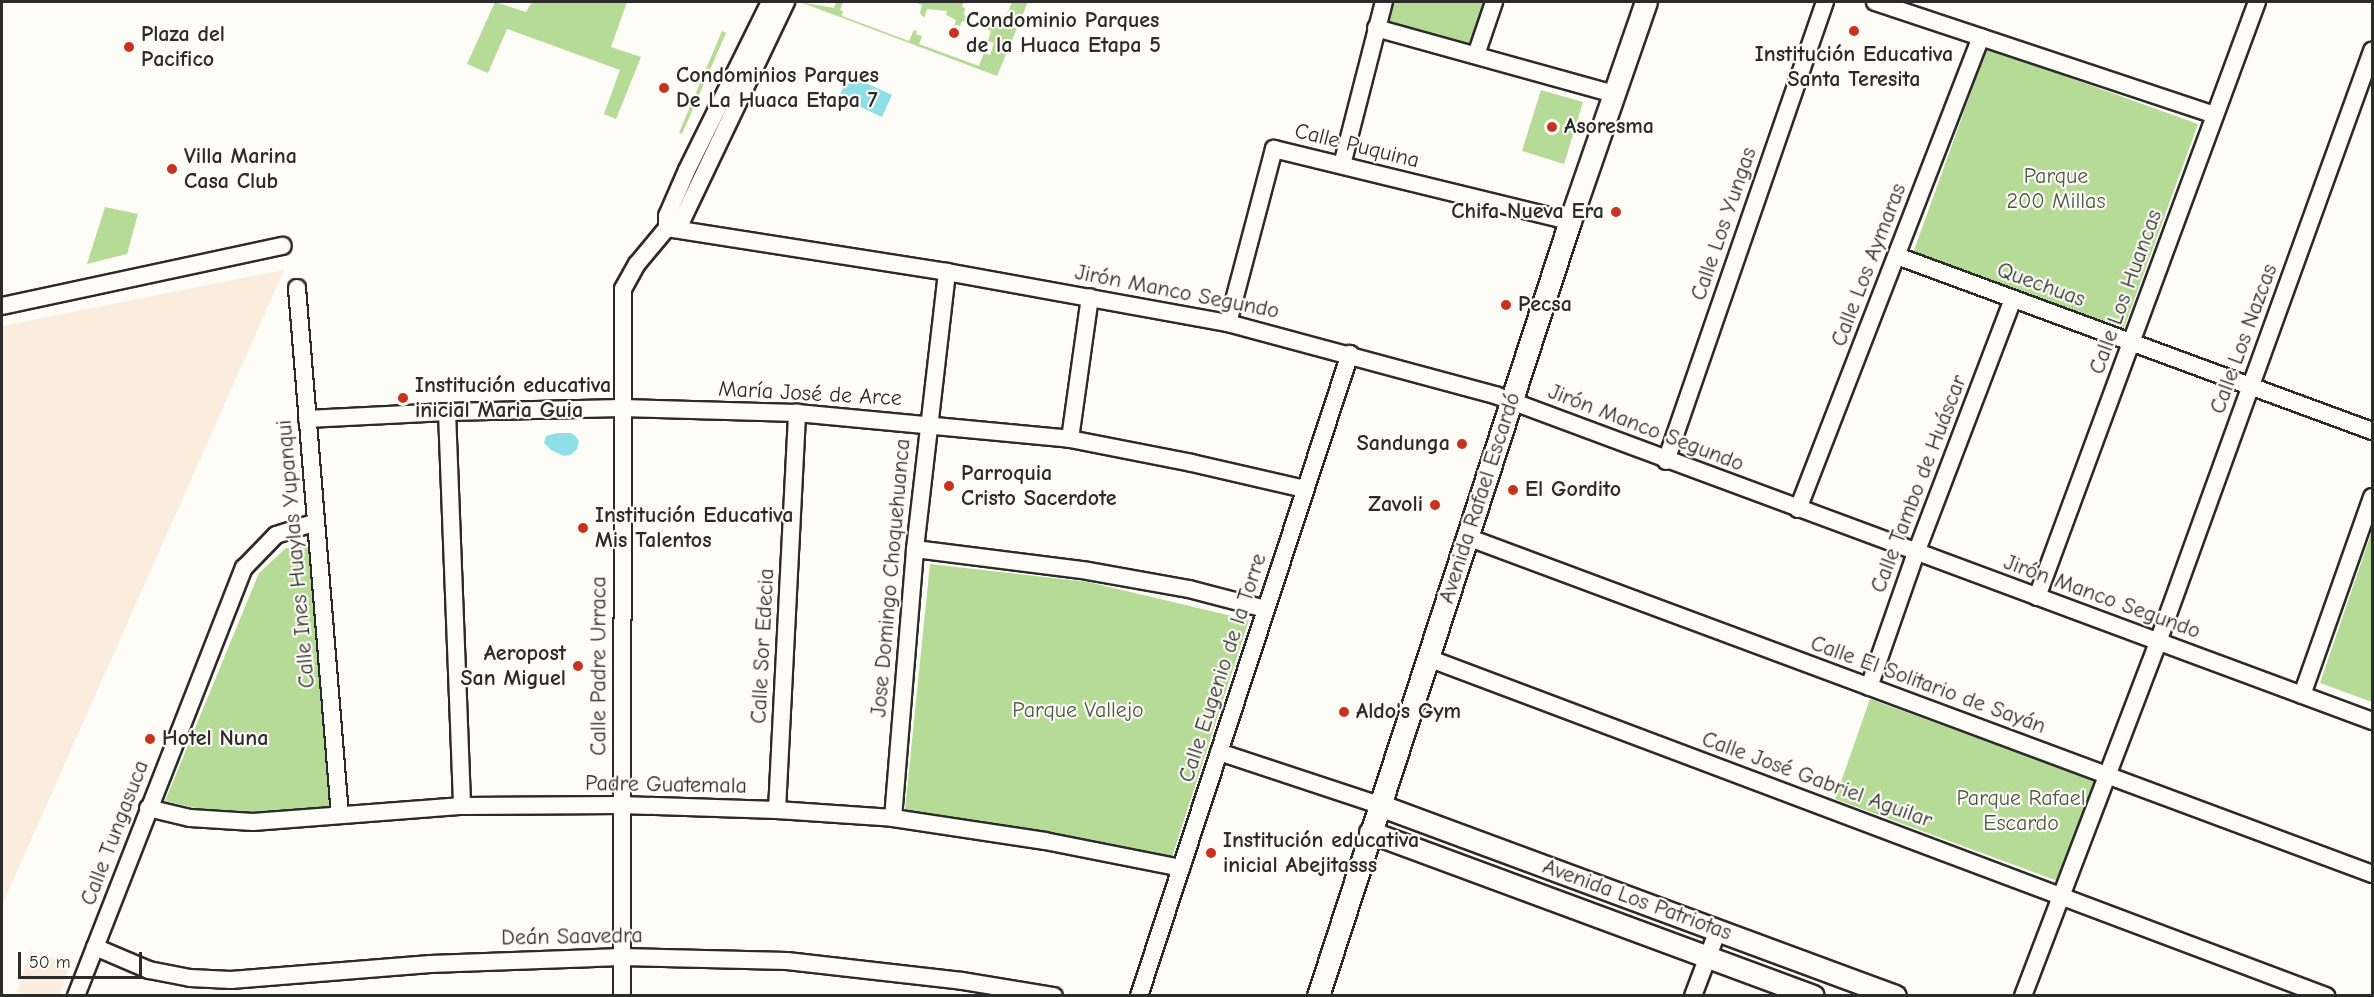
<!DOCTYPE html>
<meta charset="utf-8">
<style>
body{margin:0}
#map{position:relative;width:2374px;height:997px;overflow:hidden;background:#fdfcf7;font-family:"Comic Neue",sans-serif}
div>[style]{position:absolute}
[style*='--x']{left:calc(var(--x)*1px);top:calc(var(--y)*1px);width:calc(var(--w)*1px);rotate:calc(var(--a)*1deg)}
.built>*{inset:0;background:#fbedde}
.green>*{inset:0;background:#b6db96}
.water>*{inset:0;background:#8edfe8}
.roads{filter:drop-shadow(2px 0 #2b2b2b) drop-shadow(-2px 0 #2b2b2b) drop-shadow(0 2px #2b2b2b) drop-shadow(0 -2px #2b2b2b)}
.minor>*{height:16px;margin:-8px;padding:0 8px;transform-origin:8px;border-radius:8px;background:#fdfcf7}
.major>*{height:21px;margin:-10.5px;padding:0 10.5px;transform-origin:10.5px;border-radius:10.5px;background:#fdfcf7}
.dots>*{width:16px;height:16px;translate:-50% -50%;box-sizing:border-box;border:3px solid #fdfcf7;border-radius:50%}
span{translate:-50% -50%;white-space:nowrap;text-align:center;line-height:1.15;-webkit-text-stroke:4.5px #fdfcf7;paint-order:stroke}
.poi-label{font-size:22px;color:#2b2b2b;font-weight:700}
.left{translate:0 -50%;text-align:left}
.right{translate:-100% -50%;text-align:right}
.street-label{font-size:22px;color:#2b2b2b}
.park-label{font-size:22px;color:#4e5746}
.frame{position:absolute;inset:0;border:3px solid #2b2b2b;pointer-events:none}
.scale{position:absolute;left:18px;top:952px;width:124px;height:27px;box-sizing:border-box;border:3px solid #2b2b2b;border-top:0;padding-left:8px;font-size:18px;line-height:21px;white-space:nowrap;color:#2b2b2b;-webkit-text-stroke:4px #fdfcf7;paint-order:stroke}
</style>
<div id="map">
<div class="built">
<i style="clip-path:polygon(284px 270px,2px 905px,2px 326px)"></i>
<i style="clip-path:polygon(30px 951px,70px 963px,60px 995px,29px 995px,17px 992px)"></i>
</div>
<div class="green">
<i style="clip-path:polygon(495px 2px,526px 12px,532px 2px,627px 2px,611px 47px,641px 57px,616px 119px,604px 114px,620px 70px,507px 29px,488px 73px,467px 64px)"></i>
<i style="clip-path:polygon(800px 2px,834px 8px,836px 2px,843px 2px,840px 10px,843px 11px,842px 16px,909px 41px,914px 30px,917px 31px,916px 34px,922px 36px,919px 44px,979px 66px,984px 53px,990px 55px,994px 43px,988px 41px,991px 31px,988px 30px,990px 24px,994px 26px,996px 19px,1004px 22px,1012px 2px,1028px 2px,997px 76px)"></i>
<i style="clip-path:polygon(914px 2px,964px 2px,962px 7px,965px 8px,964px 15px,970px 17px,967px 23px,962px 21px,960px 26px,956px 25px,953px 29px,956px 20px,946px 15px,947px 11px,927px 9px,924px 18px,920px 13px,922px 5px)"></i>
<i style="clip-path:polygon(1391px 2px,1488px 2px,1474px 48px,1384px 22px)"></i>
<i style="clip-path:polygon(722px 31px,726px 33px,682px 134px,679px 133px)"></i>
<i style="clip-path:polygon(1987px 48px,2198px 124px,2124px 328px,1913px 253px)"></i>
<i style="clip-path:polygon(1541px 90px,1583px 102px,1564px 164px,1522px 151px)"></i>
<i style="clip-path:polygon(105px 207px,138px 214px,127px 254px,87px 264px)"></i>
<i style="clip-path:polygon(2372px 531px,2372px 702px,2320px 683px)"></i>
<i style="clip-path:polygon(310px 546px,331px 807px,248px 814px,204px 810px,165px 801px,259px 573px,286px 548px)"></i>
<i style="clip-path:polygon(930px 564px,1088px 582px,1249px 620px,1171px 860px,1040px 833px,905px 810px)"></i>
<i style="clip-path:polygon(1870px 699px,2101px 783px,2063px 883px,1835px 799px)"></i>
</div>
<div class="water">
<i style="clip-path:polygon(849px 75px,892px 95px,882px 117px,839px 97px)"></i>
<i style="clip-path:polygon(557px 433px,571px 433px,575px 436px,579px 441px,577px 449px,572px 454px,564px 456px,551px 450px,544px 443px,546px 436px)"></i>
</div>
<div class="roads">
<div class="minor">
<i style="--x:1875;--y:2;--w:358;--a:18.4"></i>
<i style="--x:1376;--y:28;--w:247;--a:15.5"></i>
<i style="--x:1476;--y:55;--w:56;--a:-71.2"></i>
<i style="--x:1342;--y:165;--w:168;--a:-75.6"></i>
<i style="--x:667;--y:228;--w:283;--a:8.9"></i>
<i style="--x:947;--y:272;--w:286;--a:10.3"></i>
<i style="--x:1228;--y:323;--w:277;--a:15.1"></i>
<i style="--x:1495;--y:395;--w:936;--a:20.39"></i>
<i style="--x:667;--y:228;--w:12;--a:-90"></i>
<i style="--x:667;--y:216;--w:50;--a:-66.5"></i>
<i style="--x:687;--y:170;--w:187;--a:-63.7"></i>
<i style="--x:1897;--y:256;--w:506;--a:20.22"></i>
<i style="--x:297;--y:288;--w:529;--a:85.34"></i>
<i style="--x:2;--y:306;--w:287;--a:-12.1"></i>
<i style="--x:1228;--y:323;--w:180;--a:-75.2"></i>
<i style="--x:1274;--y:149;--w:305;--a:13.7"></i>
<i style="--x:447;--y:412;--w:394;--a:87.8"></i>
<i style="--x:307;--y:419;--w:140;--a:-2.9"></i>
<i style="--x:447;--y:412;--w:175;--a:-1.3"></i>
<i style="--x:622;--y:408;--w:175;--a:1.6"></i>
<i style="--x:797;--y:413;--w:274;--a:5.4"></i>
<i style="--x:1070;--y:439;--w:124;--a:11.1"></i>
<i style="--x:1192;--y:463;--w:116;--a:13"></i>
<i style="--x:1070;--y:439;--w:143;--a:-82"></i>
<i style="--x:1666;--y:461;--w:486;--a:-70.9"></i>
<i style="--x:1798;--y:509;--w:506;--a:-68.81"></i>
<i style="--x:1467;--y:537;--w:966;--a:20.42"></i>
<i style="--x:915;--y:549;--w:174;--a:7.2"></i>
<i style="--x:1088;--y:571;--w:103;--a:10.1"></i>
<i style="--x:1189;--y:589;--w:79;--a:14.7"></i>
<i style="--x:2037;--y:597;--w:634;--a:-69.71"></i>
<i style="--x:1428;--y:658;--w:960;--a:20.63"></i>
<i style="--x:1869;--y:687;--w:142;--a:-70.7"></i>
<i style="--x:1916;--y:553;--w:272;--a:-69.1"></i>
<i style="--x:2302;--y:695;--w:210;--a:-70.5"></i>
<i style="--x:1219;--y:752;--w:169;--a:18.3"></i>
<i style="--x:148;--y:808;--w:43;--a:13.4"></i>
<i style="--x:190;--y:818;--w:63;--a:3.6"></i>
<i style="--x:253;--y:822;--w:210;--a:-4.4"></i>
<i style="--x:462;--y:806;--w:159;--a:-0.4"></i>
<i style="--x:621;--y:805;--w:156;--a:1.8"></i>
<i style="--x:777;--y:810;--w:116;--a:3.9"></i>
<i style="--x:893;--y:818;--w:154;--a:8.6"></i>
<i style="--x:1045;--y:841;--w:139;--a:11.2"></i>
<i style="--x:777;--y:810;--w:398;--a:-87.1"></i>
<i style="--x:893;--y:818;--w:270;--a:-85.3"></i>
<i style="--x:915;--y:549;--w:279;--a:-83.4"></i>
<i style="--x:95;--y:947;--w:59;--a:23.1"></i>
<i style="--x:149;--y:970;--w:42;--a:11"></i>
<i style="--x:190;--y:978;--w:41;--a:2.8"></i>
<i style="--x:231;--y:980;--w:200;--a:-4.6"></i>
<i style="--x:430;--y:964;--w:192;--a:-2.1"></i>
<i style="--x:622;--y:957;--w:165;--a:1.4"></i>
<i style="--x:787;--y:961;--w:176;--a:6.5"></i>
<i style="--x:962;--y:981;--w:93;--a:9.3"></i>
<i style="--x:76;--y:996;--w:460;--a:-68.6"></i>
<i style="--x:244;--y:568;--w:46;--a:-45.9"></i>
<i style="--x:276;--y:535;--w:42;--a:-18"></i>
<i style="--x:622;--y:996;--w:707;--a:-89.92"></i>
<i style="--x:623;--y:289;--w:29;--a:-61"></i>
<i style="--x:637;--y:264;--w:47;--a:-50.2"></i>
<i style="--x:667;--y:228;--w:17;--a:-28"></i>
<i style="--x:682;--y:220;--w:242;--a:-64.5"></i>
<i style="--x:1139;--y:996;--w:676;--a:-71.81"></i>
<i style="--x:1693;--y:996;--w:71;--a:-69.3"></i>
<i style="--x:2023;--y:996;--w:379;--a:-69.1"></i>
<i style="--x:2158;--y:642;--w:629;--a:-70.09"></i>
</div>
<div class="major">
<i style="--x:1379;--y:805;--w:550;--a:20.31"></i>
<i style="--x:1370;--y:832;--w:472;--a:20.3"></i>
<i style="--x:1318;--y:996;--w:815;--a:-71.99"></i>
<i style="--x:1570;--y:221;--w:232;--a:-70.9"></i>
</div>
</div>
<div class="dots">
<i style="left:1854px;top:31px;background:#c8321e"></i>
<i style="left:954px;top:33px;background:#c8321e"></i>
<i style="left:129px;top:47px;background:#c8321e"></i>
<i style="left:664px;top:88px;background:#c8321e"></i>
<i style="left:1552px;top:127px;background:#c8321e"></i>
<i style="left:172px;top:169px;background:#c8321e"></i>
<i style="left:1616px;top:212px;background:#c8321e"></i>
<i style="left:1506px;top:305px;background:#c8321e"></i>
<i style="left:403px;top:398px;background:#c8321e"></i>
<i style="left:1462px;top:444px;background:#c8321e"></i>
<i style="left:949px;top:486px;background:#c8321e"></i>
<i style="left:1513px;top:490px;background:#c8321e"></i>
<i style="left:1435px;top:505px;background:#c8321e"></i>
<i style="left:583px;top:528px;background:#c8321e"></i>
<i style="left:578px;top:666px;background:#c8321e"></i>
<i style="left:1344px;top:712px;background:#c8321e"></i>
<i style="left:150px;top:739px;background:#c8321e"></i>
<i style="left:1211px;top:853px;background:#c8321e"></i>
</div>
<div class="poi-label">
<span class="left" style="left:966px;top:33px">Condominio Parques<br>de la Huaca Etapa 5</span>
<span class="left" style="left:141px;top:47px">Plaza del<br>Pacifico</span>
<span style="left:1854px;top:67px">Institución Educativa<br>Santa Teresita</span>
<span class="left" style="left:676px;top:88px">Condominios Parques<br>De La Huaca Etapa 7</span>
<span class="left" style="left:1564px;top:127px">Asoresma</span>
<span class="left" style="left:184px;top:169px">Villa Marina<br>Casa Club</span>
<span class="right" style="left:1604px;top:212px">Chifa Nueva Era</span>
<span class="left" style="left:1518px;top:305px">Pecsa</span>
<span class="left" style="left:415px;top:398px">Institución educativa<br>inicial Maria Guia</span>
<span class="right" style="left:1450px;top:444px">Sandunga</span>
<span class="left" style="left:961px;top:486px">Parroquia<br>Cristo Sacerdote</span>
<span class="left" style="left:1525px;top:490px">El Gordito</span>
<span class="right" style="left:1423px;top:505px">Zavoli</span>
<span class="left" style="left:595px;top:528px">Institución Educativa<br>Mis Talentos</span>
<span class="right" style="left:566px;top:666px">Aeropost<br>San Miguel</span>
<span class="left" style="left:1356px;top:712px">Aldo's Gym</span>
<span class="left" style="left:162px;top:739px">Hotel Nuna</span>
<span class="left" style="left:1223px;top:853px">Institución educativa<br>inicial Abejitasss</span>
</div>
<div class="street-label">
<span style="left:1357px;top:146px;rotate:14deg">Calle Puquina</span>
<span style="left:1724px;top:224px;rotate:-71deg">Calle Los Yungas</span>
<span style="left:1869px;top:265px;rotate:-69deg">Calle Los Aymaras</span>
<span style="left:2041px;top:285px;rotate:20deg">Quechuas</span>
<span style="left:1177px;top:292px;rotate:11deg">Jirón Manco Segundo</span>
<span style="left:2126px;top:292px;rotate:-70deg">Calle Los Huancas</span>
<span style="left:2244px;top:339px;rotate:-70deg">Calle Los Nazcas</span>
<span style="left:810px;top:394px;rotate:3deg">María José de Arce</span>
<span style="left:1646px;top:428px;rotate:21deg">Jirón Manco Segundo</span>
<span style="left:1919px;top:484px;rotate:-69deg">Calle Tambo de Huáscar</span>
<span style="left:1480px;top:498px;rotate:-72deg">Avenida Rafael Escardó</span>
<span style="left:296px;top:554px;rotate:-95deg">Calle Ines Huaylas Yupanqui</span>
<span style="left:891px;top:578px;rotate:-85deg">Jose Domingo Choquehuanca</span>
<span style="left:2102px;top:597px;rotate:20deg">Jirón Manco Segundo</span>
<span style="left:763px;top:646px;rotate:-87deg">Calle Sor Edecia</span>
<span style="left:599px;top:666px;rotate:-90deg">Calle Padre Urraca</span>
<span style="left:1223px;top:668px;rotate:-72deg">Calle Eugenio de la Torre</span>
<span style="left:1928px;top:685px;rotate:20deg">Calle El Solitario de Sayán</span>
<span style="left:1817px;top:780px;rotate:20deg">Calle José Gabriel Aguilar</span>
<span style="left:666px;top:785px;rotate:1deg">Padre Guatemala</span>
<span style="left:115px;top:833px;rotate:-69deg">Calle Tungasuca</span>
<span style="left:1637px;top:900px;rotate:20deg">Avenida Los Patriotas</span>
<span style="left:572px;top:937px;rotate:-1deg">Deán Saavedra</span>
</div>
<div class="park-label">
<span style="left:2056px;top:189px">Parque<br>200 Millas</span>
<span style="left:1078px;top:711px">Parque Vallejo</span>
<span style="left:2021px;top:811px">Parque Rafael<br>Escardo</span>
</div>
<div class="frame"></div>
<div class="scale">50 m</div>
</div>
